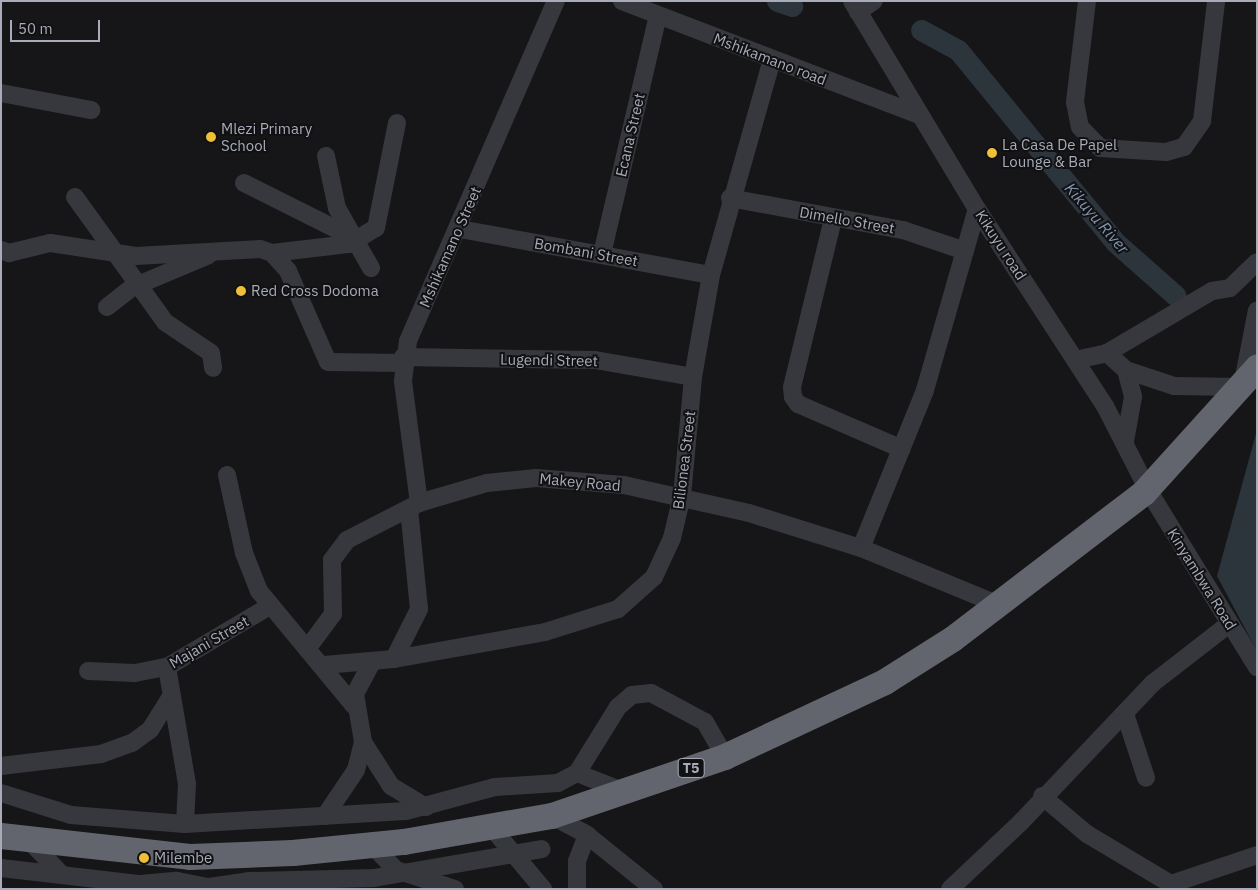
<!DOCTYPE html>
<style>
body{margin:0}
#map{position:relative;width:1258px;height:890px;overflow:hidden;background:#161618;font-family:"IBM Plex Sans",sans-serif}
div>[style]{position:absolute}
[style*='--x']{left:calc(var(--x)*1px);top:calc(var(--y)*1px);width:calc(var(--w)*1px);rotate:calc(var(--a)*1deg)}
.water>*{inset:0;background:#2c343c}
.river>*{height:21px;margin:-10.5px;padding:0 10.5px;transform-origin:10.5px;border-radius:10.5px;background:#2c343c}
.minor>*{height:18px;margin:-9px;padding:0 9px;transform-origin:9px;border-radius:9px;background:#37383d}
.highway>*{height:26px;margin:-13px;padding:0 13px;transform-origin:13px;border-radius:13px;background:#63656e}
.dots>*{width:14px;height:14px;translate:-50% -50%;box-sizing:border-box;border:2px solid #111113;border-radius:50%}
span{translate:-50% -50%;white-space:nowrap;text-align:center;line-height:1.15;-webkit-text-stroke:4px #111113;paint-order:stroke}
.shield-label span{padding:1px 4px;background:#111113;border:1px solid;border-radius:4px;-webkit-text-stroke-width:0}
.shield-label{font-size:14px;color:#a8acb8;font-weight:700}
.street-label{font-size:15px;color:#a8acb8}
.poi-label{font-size:15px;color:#a8acb8}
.left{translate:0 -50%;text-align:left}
.water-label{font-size:16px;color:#8097b2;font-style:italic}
.frame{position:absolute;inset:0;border:2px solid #a8acb8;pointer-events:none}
.scale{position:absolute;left:10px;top:20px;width:90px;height:22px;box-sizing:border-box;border:2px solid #a8acb8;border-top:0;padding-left:6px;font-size:15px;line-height:18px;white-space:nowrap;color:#a8acb8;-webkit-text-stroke:4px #111113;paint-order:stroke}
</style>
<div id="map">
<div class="water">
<i style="clip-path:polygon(1257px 430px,1257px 651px,1217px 576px)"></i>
</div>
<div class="river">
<i style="--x:777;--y:1;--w:16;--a:18"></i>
<i style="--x:921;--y:30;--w:42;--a:28.4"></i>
<i style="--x:958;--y:50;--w:248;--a:50.7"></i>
<i style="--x:1115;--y:242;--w:81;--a:41.5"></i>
</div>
<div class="minor">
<i style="--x:622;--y:1;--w:318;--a:21"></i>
<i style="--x:852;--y:1;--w:243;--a:59"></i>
<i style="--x:977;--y:209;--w:235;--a:57"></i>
<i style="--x:1105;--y:406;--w:94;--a:62.9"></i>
<i style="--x:1148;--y:490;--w:208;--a:58.4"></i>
<i style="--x:1087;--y:1;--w:102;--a:96.8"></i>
<i style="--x:1075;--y:102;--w:25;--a:79"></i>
<i style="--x:1080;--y:127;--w:29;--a:46"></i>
<i style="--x:1100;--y:148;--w:66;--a:3.5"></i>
<i style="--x:1166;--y:152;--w:19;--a:-16"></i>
<i style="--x:1184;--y:147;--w:32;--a:-55"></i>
<i style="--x:1202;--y:121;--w:121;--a:-83.3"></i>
<i style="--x:858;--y:12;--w:19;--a:-35"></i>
<i style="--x:1;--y:93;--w:92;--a:10.7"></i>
<i style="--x:326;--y:156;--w:53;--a:78.1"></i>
<i style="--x:337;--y:208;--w:69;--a:60.5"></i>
<i style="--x:244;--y:183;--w:125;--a:26.6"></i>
<i style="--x:75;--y:197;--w:154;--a:54.2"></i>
<i style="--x:165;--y:322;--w:55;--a:34"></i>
<i style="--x:211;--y:353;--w:15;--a:82"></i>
<i style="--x:730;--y:198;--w:176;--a:10.5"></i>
<i style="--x:903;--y:230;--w:62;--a:18.7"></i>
<i style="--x:833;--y:219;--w:173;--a:103.7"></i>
<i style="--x:792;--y:387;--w:10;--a:84"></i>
<i style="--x:793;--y:397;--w:9;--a:54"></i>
<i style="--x:798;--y:404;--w:113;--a:23.4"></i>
<i style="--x:460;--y:229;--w:255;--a:10.4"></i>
<i style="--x:1;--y:250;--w:9;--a:21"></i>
<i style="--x:9;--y:253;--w:42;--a:-13.7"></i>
<i style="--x:50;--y:243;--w:87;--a:8.6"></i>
<i style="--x:136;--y:256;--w:124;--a:-3.2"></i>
<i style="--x:260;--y:249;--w:13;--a:18"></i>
<i style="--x:272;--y:253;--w:24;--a:48"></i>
<i style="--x:288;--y:271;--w:99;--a:66.3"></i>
<i style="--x:328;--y:362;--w:75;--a:0.8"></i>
<i style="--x:272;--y:253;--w:78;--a:-6.7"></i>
<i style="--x:349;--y:244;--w:31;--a:-31"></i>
<i style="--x:376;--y:228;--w:107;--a:-78.7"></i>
<i style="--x:602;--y:254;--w:245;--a:-76.8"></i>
<i style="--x:107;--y:307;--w:33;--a:-38"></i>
<i style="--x:133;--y:287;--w:82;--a:-22.8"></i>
<i style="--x:1107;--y:353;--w:122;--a:-30.6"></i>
<i style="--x:1212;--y:291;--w:18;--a:-9"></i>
<i style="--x:1230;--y:288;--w:37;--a:-44"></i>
<i style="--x:403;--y:357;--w:192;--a:0.9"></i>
<i style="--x:595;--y:360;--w:99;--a:9.8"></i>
<i style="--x:1075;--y:360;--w:33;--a:-12"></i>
<i style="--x:1107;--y:353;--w:25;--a:42"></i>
<i style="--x:1126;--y:370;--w:28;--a:75"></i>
<i style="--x:1133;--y:397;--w:45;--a:100.3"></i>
<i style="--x:1126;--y:370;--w:51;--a:18.4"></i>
<i style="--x:1174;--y:386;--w:68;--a:0.8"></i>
<i style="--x:1242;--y:387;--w:78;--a:-79"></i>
<i style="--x:227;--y:475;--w:80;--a:77.7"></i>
<i style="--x:244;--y:553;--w:41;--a:68.5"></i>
<i style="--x:259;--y:591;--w:149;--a:50.4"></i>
<i style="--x:419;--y:503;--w:123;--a:-97.5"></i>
<i style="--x:403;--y:381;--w:40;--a:-82.9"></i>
<i style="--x:408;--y:341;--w:371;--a:-66.5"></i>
<i style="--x:861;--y:548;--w:170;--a:-67.9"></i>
<i style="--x:925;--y:390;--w:188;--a:-74"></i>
<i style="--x:307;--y:649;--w:44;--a:-53.4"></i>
<i style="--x:333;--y:614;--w:54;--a:-91.1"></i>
<i style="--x:332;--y:560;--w:25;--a:-53"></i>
<i style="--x:347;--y:540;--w:81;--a:-27.2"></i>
<i style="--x:419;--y:503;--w:71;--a:-16.4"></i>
<i style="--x:487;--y:483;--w:49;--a:-5.8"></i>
<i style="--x:536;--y:478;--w:88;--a:4.5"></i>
<i style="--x:624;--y:485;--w:128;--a:12.6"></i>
<i style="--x:749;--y:513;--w:117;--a:17.4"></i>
<i style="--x:861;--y:548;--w:149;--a:22.4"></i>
<i style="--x:394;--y:659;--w:56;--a:-63.4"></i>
<i style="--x:419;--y:609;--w:100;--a:-95.7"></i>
<i style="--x:372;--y:662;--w:36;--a:118"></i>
<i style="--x:355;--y:694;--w:49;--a:80.5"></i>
<i style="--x:363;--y:742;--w:52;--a:57.5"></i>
<i style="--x:391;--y:786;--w:41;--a:31"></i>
<i style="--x:324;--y:665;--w:70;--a:-4.9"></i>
<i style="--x:394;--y:659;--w:153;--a:-10.1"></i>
<i style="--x:545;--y:632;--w:77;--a:-17.5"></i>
<i style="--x:618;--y:609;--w:48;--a:-41.6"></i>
<i style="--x:654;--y:577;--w:43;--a:-65.2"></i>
<i style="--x:672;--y:538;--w:43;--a:-76.6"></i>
<i style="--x:682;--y:496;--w:120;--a:-84.7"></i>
<i style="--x:693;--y:377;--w:104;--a:-80"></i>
<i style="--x:711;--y:275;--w:223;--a:-74.2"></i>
<i style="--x:167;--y:667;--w:119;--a:80.3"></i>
<i style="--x:187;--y:784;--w:40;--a:92.9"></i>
<i style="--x:88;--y:671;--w:47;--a:2.4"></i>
<i style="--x:135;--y:673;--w:33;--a:-11"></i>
<i style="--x:167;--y:667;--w:117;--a:-30.7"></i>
<i style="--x:1125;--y:714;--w:67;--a:71.8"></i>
<i style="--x:1;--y:766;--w:101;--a:-6.8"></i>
<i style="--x:101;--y:754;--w:33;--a:-20"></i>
<i style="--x:132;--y:743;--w:22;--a:-36"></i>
<i style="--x:150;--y:730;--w:39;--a:-58"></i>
<i style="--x:577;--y:773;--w:78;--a:-58.2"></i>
<i style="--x:618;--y:707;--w:18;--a:-41"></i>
<i style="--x:632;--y:695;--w:19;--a:-6"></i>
<i style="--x:651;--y:693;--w:61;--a:28.2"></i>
<i style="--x:705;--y:722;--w:40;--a:60.3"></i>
<i style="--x:1;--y:793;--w:73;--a:17.4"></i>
<i style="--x:71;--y:815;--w:114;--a:4.5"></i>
<i style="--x:185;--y:824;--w:221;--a:-3.4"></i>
<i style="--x:406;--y:811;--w:92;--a:-15.1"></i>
<i style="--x:495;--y:787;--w:63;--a:-3.6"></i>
<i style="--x:558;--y:783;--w:21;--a:-28"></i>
<i style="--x:577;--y:773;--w:46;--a:21.6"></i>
<i style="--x:1042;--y:796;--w:59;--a:40.2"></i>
<i style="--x:1087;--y:834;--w:98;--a:30.8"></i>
<i style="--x:1171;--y:884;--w:91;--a:-18.6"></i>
<i style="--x:325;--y:816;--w:55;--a:-56"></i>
<i style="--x:356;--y:770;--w:29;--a:-76"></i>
<i style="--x:552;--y:816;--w:40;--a:28"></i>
<i style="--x:587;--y:835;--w:86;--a:38.9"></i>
<i style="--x:492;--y:828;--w:80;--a:50.1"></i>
<i style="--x:28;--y:839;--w:48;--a:46.7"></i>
<i style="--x:372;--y:845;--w:35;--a:46"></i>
<i style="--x:396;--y:870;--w:62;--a:17.9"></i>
<i style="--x:1;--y:868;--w:140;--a:6.6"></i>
<i style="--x:140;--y:884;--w:37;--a:-5"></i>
<i style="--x:177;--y:881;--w:33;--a:11"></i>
<i style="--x:209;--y:887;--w:40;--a:-8.5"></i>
<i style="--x:249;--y:881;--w:125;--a:-1.4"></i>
<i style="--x:374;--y:878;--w:170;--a:-9.8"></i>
<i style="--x:577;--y:889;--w:28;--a:-90"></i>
<i style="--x:577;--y:861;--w:28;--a:-69"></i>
<i style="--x:950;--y:889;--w:98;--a:-43.3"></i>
<i style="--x:1021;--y:822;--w:192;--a:-46.5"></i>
<i style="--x:1153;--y:683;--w:96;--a:-37.8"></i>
</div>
<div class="highway">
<i style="--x:1;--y:836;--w:190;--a:6.3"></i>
<i style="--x:190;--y:857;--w:103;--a:-2.2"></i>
<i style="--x:293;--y:853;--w:112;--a:-5.7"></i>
<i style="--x:404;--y:842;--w:150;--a:-10"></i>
<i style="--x:552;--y:816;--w:183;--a:-18.8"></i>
<i style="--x:725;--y:757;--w:177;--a:-25.1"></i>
<i style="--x:885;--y:682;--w:80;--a:-32.3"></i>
<i style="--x:953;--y:639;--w:240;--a:-37.4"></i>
<i style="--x:1144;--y:493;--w:169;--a:-47.9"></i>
</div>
<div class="dots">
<i style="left:211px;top:137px;background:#efbf38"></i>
<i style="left:992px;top:153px;background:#efbf38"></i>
<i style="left:241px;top:291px;background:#efbf38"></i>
<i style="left:144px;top:858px;background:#efbf38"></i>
</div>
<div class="shield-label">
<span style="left:691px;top:768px">T5</span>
</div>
<div class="street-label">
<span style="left:770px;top:59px;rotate:21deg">Mshikamano road</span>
<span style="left:630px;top:135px;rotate:-77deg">Ecana Street</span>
<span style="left:847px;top:220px;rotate:10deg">Dimello Street</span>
<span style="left:1001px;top:245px;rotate:57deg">Kikuyu road</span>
<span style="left:450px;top:247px;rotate:-66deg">Mshikamano Street</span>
<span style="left:586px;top:252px;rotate:10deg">Bombani Street</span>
<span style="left:549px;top:360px;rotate:1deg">Lugendi Street</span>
<span style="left:684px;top:460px;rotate:-83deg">Bilionea Street</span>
<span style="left:580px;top:482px;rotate:5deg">Makey Road</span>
<span style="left:1202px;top:579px;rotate:58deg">Kinyambwa Road</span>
<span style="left:209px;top:642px;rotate:-30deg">Majani Street</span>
</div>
<div class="poi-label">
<span class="left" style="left:221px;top:137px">Mlezi Primary<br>School</span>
<span class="left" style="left:1002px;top:153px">La Casa De Papel<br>Lounge &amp; Bar</span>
<span class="left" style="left:251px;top:291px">Red Cross Dodoma</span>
<span class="left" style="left:154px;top:858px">Milembe</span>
</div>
<div class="water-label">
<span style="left:1097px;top:218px;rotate:49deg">Kikuyu River</span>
</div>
<div class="frame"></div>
<div class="scale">50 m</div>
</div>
